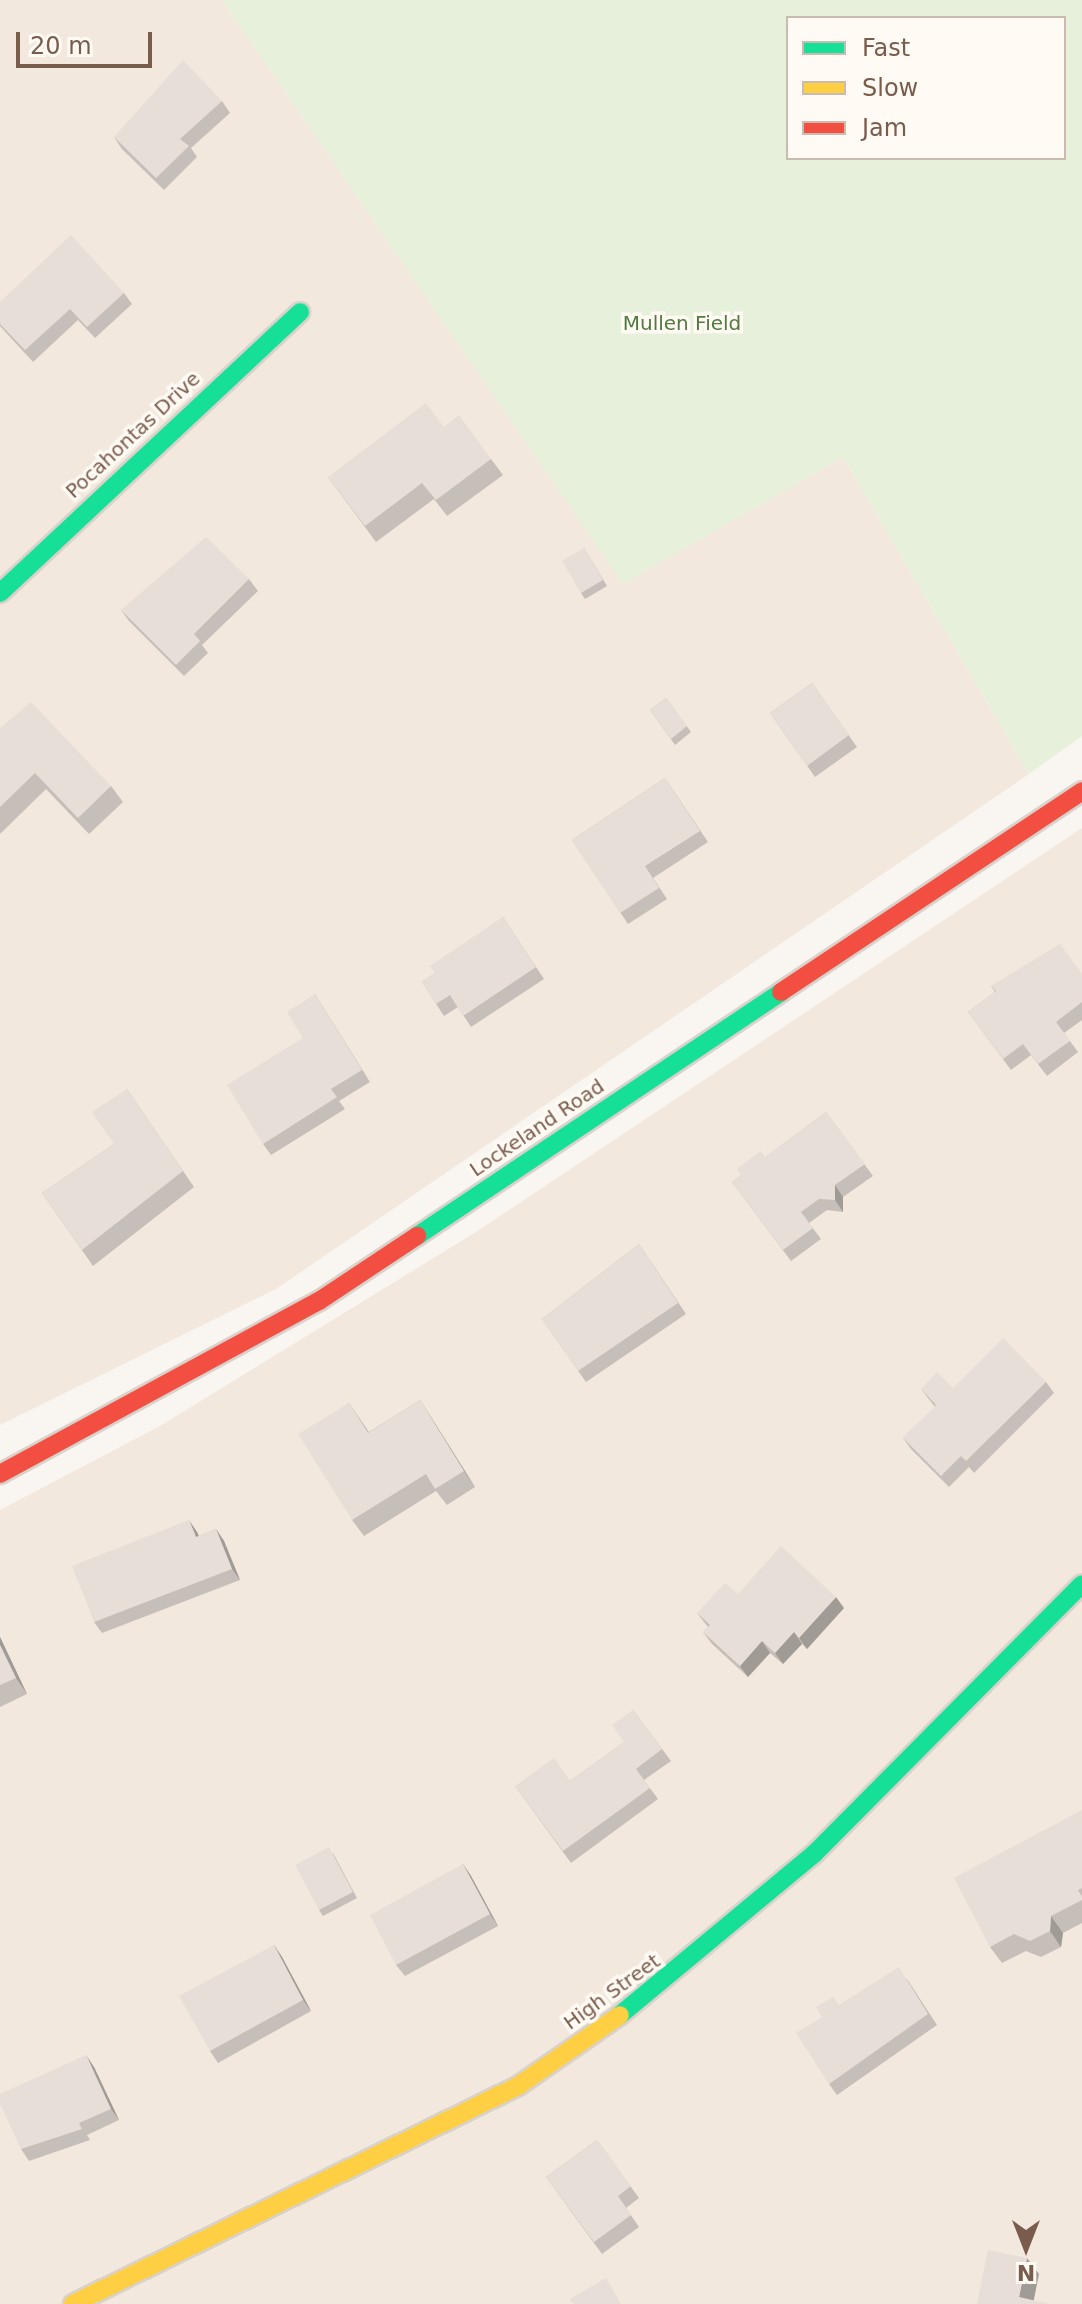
<!DOCTYPE html>
<style>
body{margin:0}
#map{position:relative;width:1082px;height:2304px;overflow:hidden;background:#f9f5f0;font-family:"DejaVu Sans",sans-serif}
div>[style]{position:absolute}
[style*='--x']{left:calc(var(--x)*1px);top:calc(var(--y)*1px);width:calc(var(--w)*1px);rotate:calc(var(--a)*1deg)}
.residential>*{inset:0;background:#f2e8de}
.green>*{inset:0;background:#e7f0db}
.roads{filter:drop-shadow(2px 0 #d9d2cb) drop-shadow(-2px 0 #d9d2cb) drop-shadow(0 2px #d9d2cb) drop-shadow(0 -2px #d9d2cb)}
.fast>*{height:18px;margin:-9px;padding:0 9px;transform-origin:9px;border-radius:9px;background:#16e098}
.slow>*{height:18px;margin:-9px;padding:0 9px;transform-origin:9px;border-radius:9px;background:#ffcf43}
.jam>*{height:18px;margin:-9px;padding:0 9px;transform-origin:9px;border-radius:9px;background:#f24e42}
.wall>*{inset:0;background:#c6bfb9}
.shaded-wall>*{inset:0;background:#a19b96}
.building>*{inset:0;background:#e6ded7}
span{translate:-50% -50%;white-space:nowrap;text-align:center;line-height:1.15;-webkit-text-stroke:7px #fffaf3;paint-order:stroke}
.park-label{font-size:20px;color:#537a41}
.street-label{font-size:20px;color:#7a5c4d}
.legend{position:absolute;left:786px;top:16px;width:280px;height:144px;box-sizing:border-box;background:#fffaf3;border:2px solid #cabbb1;margin:0;padding:10px 14px;list-style:none;font-size:24px;color:#7a5c4d}
.legend li{display:flex;align-items:center;gap:16px;height:40px}
.legend b{width:40px;border:2px solid #cabbb1}
.north{position:absolute;left:986px;top:2208px;width:80px;height:80px;-webkit-text-stroke:6px #fffaf3;paint-order:stroke;rotate:180deg;font-size:22px;font-weight:700;line-height:32px;text-align:center;color:#7a5c4d}
.north::after{content:'';display:block;margin:auto;width:28px;height:36px;background:#7a5c4d;clip-path:polygon(50% 0,100% 100%,50% 72%,0 100%)}
.scale{position:absolute;left:16px;top:32px;width:136px;height:36px;box-sizing:border-box;border:4px solid #7a5c4d;border-top:0;padding-left:10px;font-size:24px;line-height:28px;white-space:nowrap;color:#7a5c4d;-webkit-text-stroke:6px #fffaf3;paint-order:stroke}
</style>
<div id="map">
<div class="residential">
<i style="clip-path:polygon(0 0,222px 0,623px 583px,843px 457px,1029px 774px,276px 1289px,0 1425px)"></i>
<i style="clip-path:polygon(1082px 828px,1082px 2304px,0 2304px,0 1510px,160px 1426px,476px 1232px)"></i>
</div>
<div class="green">
<i style="clip-path:polygon(evenodd,222px 0,1082px 0,1082px 736px,1029px 774px,843px 457px,623px 584px,222px 0,1064px 18px,1064px 158px,788px 158px,788px 18px,1064px 18px)"></i>
</div>
<div class="roads">
<div class="fast">
<i style="--x:0;--y:593;--w:411;--a:-43.1"></i>
<i style="--x:417;--y:1236;--w:438;--a:-33.8"></i>
<i style="--x:620;--y:2015;--w:252;--a:-39.7"></i>
<i style="--x:814;--y:1854;--w:380;--a:-45.2"></i>
</div>
<div class="slow">
<i style="--x:73;--y:2304;--w:496;--a:-26.1"></i>
<i style="--x:518;--y:2086;--w:124;--a:-34.8"></i>
</div>
<div class="jam">
<i style="--x:781;--y:992;--w:362;--a:-33.7"></i>
<i style="--x:0;--y:1474;--w:363;--a:-28.5"></i>
<i style="--x:319;--y:1301;--w:118;--a:-33.6"></i>
</div>
</div>
<div class="wall">
<i style="clip-path:polygon(222px 101px,230px 113px,191px 148px,197px 157px,164px 190px,122px 149px,114px 137px)"></i>
<i style="clip-path:polygon(124px 293px,132px 304px,95px 338px,78px 320px,33px 362px,0 326px,0 302px)"></i>
<i style="clip-path:polygon(444px 427px,491px 459px,503px 475px,447px 516px,434px 499px,376px 542px,328px 477px)"></i>
<i style="clip-path:polygon(584px 548px,607px 586px,585px 599px,581px 593px)"></i>
<i style="clip-path:polygon(249px 579px,258px 591px,202px 645px,208px 653px,184px 676px,129px 621px,121px 610px)"></i>
<i style="clip-path:polygon(812px 683px,857px 747px,815px 777px,770px 713px)"></i>
<i style="clip-path:polygon(666px 698px,691px 732px,675px 745px,650px 710px)"></i>
<i style="clip-path:polygon(0 728px,111px 786px,123px 802px,89px 834px,46px 789px,0 834px)"></i>
<i style="clip-path:polygon(665px 778px,708px 842px,653px 878px,667px 899px,628px 924px,572px 840px)"></i>
<i style="clip-path:polygon(503px 917px,544px 979px,471px 1027px,458px 1007px,444px 1016px,422px 982px,435px 973px)"></i>
<i style="clip-path:polygon(1082px 974px,1082px 1020px,1064px 1033px,1078px 1052px,1047px 1076px,1031px 1055px,1011px 1070px,968px 1012px,995px 992px,991px 986px)"></i>
<i style="clip-path:polygon(315px 994px,370px 1082px,339px 1101px,345px 1109px,271px 1155px,263px 1144px,303px 1038px)"></i>
<i style="clip-path:polygon(127px 1089px,194px 1187px,93px 1266px,42px 1193px,114px 1144px)"></i>
<i style="clip-path:polygon(826px 1112px,873px 1176px,843px 1197px,843px 1212px,827px 1210px,809px 1223px,821px 1239px,791px 1261px,732px 1182px)"></i>
<i style="clip-path:polygon(639px 1244px,686px 1314px,586px 1382px,542px 1319px)"></i>
<i style="clip-path:polygon(1046px 1382px,1054px 1393px,974px 1473px,969px 1467px,949px 1487px,911px 1449px,903px 1438px,935px 1407px,921px 1389px,953px 1388px)"></i>
<i style="clip-path:polygon(420px 1400px,475px 1487px,447px 1505px,436px 1491px,364px 1536px,352px 1520px,349px 1403px,369px 1432px)"></i>
<i style="clip-path:polygon(216px 1529px,224px 1541px,240px 1580px,102px 1633px,94px 1622px,197px 1532px,199px 1536px)"></i>
<i style="clip-path:polygon(738px 1594px,844px 1608px,807px 1649px,802px 1644px,783px 1664px,770px 1653px,748px 1677px,712px 1644px,703px 1632px,708px 1627px,697px 1613px)"></i>
<i style="clip-path:polygon(0 1637px,27px 1694px,0 1707px)"></i>
<i style="clip-path:polygon(633px 1710px,671px 1761px,644px 1780px,658px 1799px,571px 1863px,515px 1786px,570px 1781px,624px 1742px)"></i>
<i style="clip-path:polygon(1082px 1810px,1082px 1923px,1063px 1933px,1061px 1947px,1041px 1957px,1026px 1951px,1002px 1963px,990px 1947px)"></i>
<i style="clip-path:polygon(333px 1853px,357px 1898px,323px 1916px,319px 1910px)"></i>
<i style="clip-path:polygon(463px 1864px,471px 1876px,498px 1926px,405px 1976px,396px 1965px)"></i>
<i style="clip-path:polygon(274px 1945px,282px 1957px,311px 2011px,218px 2063px,210px 2051px)"></i>
<i style="clip-path:polygon(907px 1979px,937px 2025px,837px 2095px,829px 2084px,822px 2017px,839px 2005px)"></i>
<i style="clip-path:polygon(94px 2067px,119px 2120px,87px 2135px,90px 2140px,29px 2161px,21px 2149px)"></i>
<i style="clip-path:polygon(597px 2140px,639px 2198px,626px 2208px,639px 2227px,602px 2254px,546px 2177px)"></i>
</div>
<div class="shaded-wall">
<i style="clip-path:polygon(835px 1185px,843px 1197px,843px 1212px,835px 1200px)"></i>
<i style="clip-path:polygon(420px 1400px,431px 1417px,475px 1487px,464px 1471px)"></i>
<i style="clip-path:polygon(189px 1520px,197px 1532px,204px 1548px,196px 1537px)"></i>
<i style="clip-path:polygon(216px 1529px,224px 1541px,240px 1580px,232px 1569px)"></i>
<i style="clip-path:polygon(836px 1597px,844px 1608px,807px 1649px,799px 1638px)"></i>
<i style="clip-path:polygon(794px 1632px,802px 1644px,783px 1664px,775px 1653px)"></i>
<i style="clip-path:polygon(0 1637px,27px 1694px,16px 1678px,0 1645px)"></i>
<i style="clip-path:polygon(762px 1641px,770px 1653px,748px 1677px,740px 1666px)"></i>
<i style="clip-path:polygon(463px 1864px,471px 1876px,498px 1926px,490px 1914px)"></i>
<i style="clip-path:polygon(1051px 1916px,1063px 1933px,1061px 1947px,1050px 1931px)"></i>
<i style="clip-path:polygon(274px 1945px,282px 1957px,311px 2011px,303px 2000px)"></i>
<i style="clip-path:polygon(86px 2055px,94px 2067px,119px 2120px,111px 2109px)"></i>
<i style="clip-path:polygon(1027px 2258px,1039px 2274px,1033px 2304px,1019px 2297px)"></i>
</div>
<div class="building">
<i style="clip-path:polygon(183px 60px,222px 101px,180px 139px,189px 146px,156px 178px,114px 137px)"></i>
<i style="clip-path:polygon(71px 235px,124px 293px,87px 327px,70px 309px,25px 350px,0 324px,0 302px)"></i>
<i style="clip-path:polygon(426px 403px,444px 427px,459px 415px,491px 459px,436px 500px,422px 483px,365px 526px,328px 477px)"></i>
<i style="clip-path:polygon(206px 537px,249px 579px,194px 634px,200px 641px,176px 665px,121px 610px)"></i>
<i style="clip-path:polygon(584px 548px,603px 580px,581px 593px,562px 561px)"></i>
<i style="clip-path:polygon(812px 683px,849px 735px,807px 766px,770px 713px)"></i>
<i style="clip-path:polygon(666px 698px,687px 726px,671px 739px,650px 710px)"></i>
<i style="clip-path:polygon(31px 702px,111px 786px,78px 818px,35px 773px,0 807px,0 728px)"></i>
<i style="clip-path:polygon(665px 778px,700px 831px,645px 866px,659px 888px,620px 913px,572px 840px)"></i>
<i style="clip-path:polygon(503px 917px,536px 967px,463px 1016px,450px 995px,436px 1004px,422px 982px,435px 973px,430px 966px)"></i>
<i style="clip-path:polygon(1060px 944px,1082px 974px,1082px 1002px,1056px 1022px,1070px 1041px,1038px 1064px,1023px 1044px,1003px 1059px,968px 1012px,996px 991px,991px 986px)"></i>
<i style="clip-path:polygon(315px 994px,362px 1070px,331px 1089px,337px 1097px,263px 1144px,227px 1085px,303px 1038px,287px 1012px)"></i>
<i style="clip-path:polygon(127px 1089px,183px 1171px,82px 1250px,42px 1193px,114px 1144px,92px 1112px)"></i>
<i style="clip-path:polygon(826px 1112px,865px 1164px,835px 1185px,835px 1200px,819px 1199px,801px 1212px,813px 1228px,783px 1250px,732px 1182px,741px 1175px,737px 1169px,761px 1151px,765px 1157px)"></i>
<i style="clip-path:polygon(639px 1244px,678px 1303px,578px 1371px,542px 1319px)"></i>
<i style="clip-path:polygon(1003px 1338px,1046px 1382px,966px 1461px,961px 1456px,941px 1476px,903px 1438px,936px 1405px,921px 1389px,937px 1372px,953px 1388px)"></i>
<i style="clip-path:polygon(420px 1400px,464px 1471px,435px 1489px,426px 1474px,352px 1520px,298px 1434px,349px 1403px,368px 1433px)"></i>
<i style="clip-path:polygon(189px 1520px,196px 1537px,216px 1529px,232px 1569px,94px 1622px,72px 1566px)"></i>
<i style="clip-path:polygon(781px 1546px,836px 1597px,799px 1638px,794px 1632px,775px 1653px,762px 1641px,740px 1666px,703px 1632px,710px 1625px,697px 1613px,725px 1583px,738px 1594px)"></i>
<i style="clip-path:polygon(0 1645px,16px 1678px,0 1685px)"></i>
<i style="clip-path:polygon(633px 1710px,662px 1749px,636px 1769px,650px 1788px,563px 1851px,515px 1786px,554px 1758px,570px 1781px,624px 1742px,612px 1725px)"></i>
<i style="clip-path:polygon(1082px 1810px,1082px 1888px,1078px 1890px,1082px 1897px,1082px 1900px,1051px 1916px,1050px 1931px,1030px 1941px,1014px 1934px,990px 1947px,954px 1878px)"></i>
<i style="clip-path:polygon(329px 1847px,353px 1892px,319px 1910px,295px 1865px)"></i>
<i style="clip-path:polygon(463px 1864px,490px 1914px,396px 1965px,370px 1915px)"></i>
<i style="clip-path:polygon(274px 1945px,303px 2000px,210px 2051px,179px 1996px)"></i>
<i style="clip-path:polygon(899px 1967px,928px 2014px,829px 2084px,796px 2033px,822px 2017px,816px 2007px,833px 1997px,839px 2005px)"></i>
<i style="clip-path:polygon(86px 2055px,111px 2109px,79px 2123px,82px 2129px,21px 2149px,0 2104px,0 2094px)"></i>
<i style="clip-path:polygon(597px 2140px,631px 2186px,618px 2196px,631px 2215px,594px 2242px,546px 2177px)"></i>
<i style="clip-path:polygon(988px 2250px,1027px 2258px,1019px 2297px,1050px 2304px,977px 2304px)"></i>
<i style="clip-path:polygon(606px 2278px,621px 2304px,573px 2304px,570px 2299px)"></i>
</div>
<div class="park-label">
<span style="left:682px;top:323px">Mullen Field</span>
</div>
<div class="street-label">
<span style="left:133px;top:435px;rotate:-43deg">Pocahontas Drive</span>
<span style="left:537px;top:1128px;rotate:-34deg">Lockeland Road</span>
<span style="left:612px;top:1992px;rotate:-36deg">High Street</span>
</div>
<ul class="legend">
<li><b style="height:10px;background:#16e098"></b>Fast</li>
<li><b style="height:10px;background:#ffcf43"></b>Slow</li>
<li><b style="height:10px;background:#f24e42"></b>Jam</li>
</ul>
<div class="north">N</div>
<div class="scale">20 m</div>
</div>
